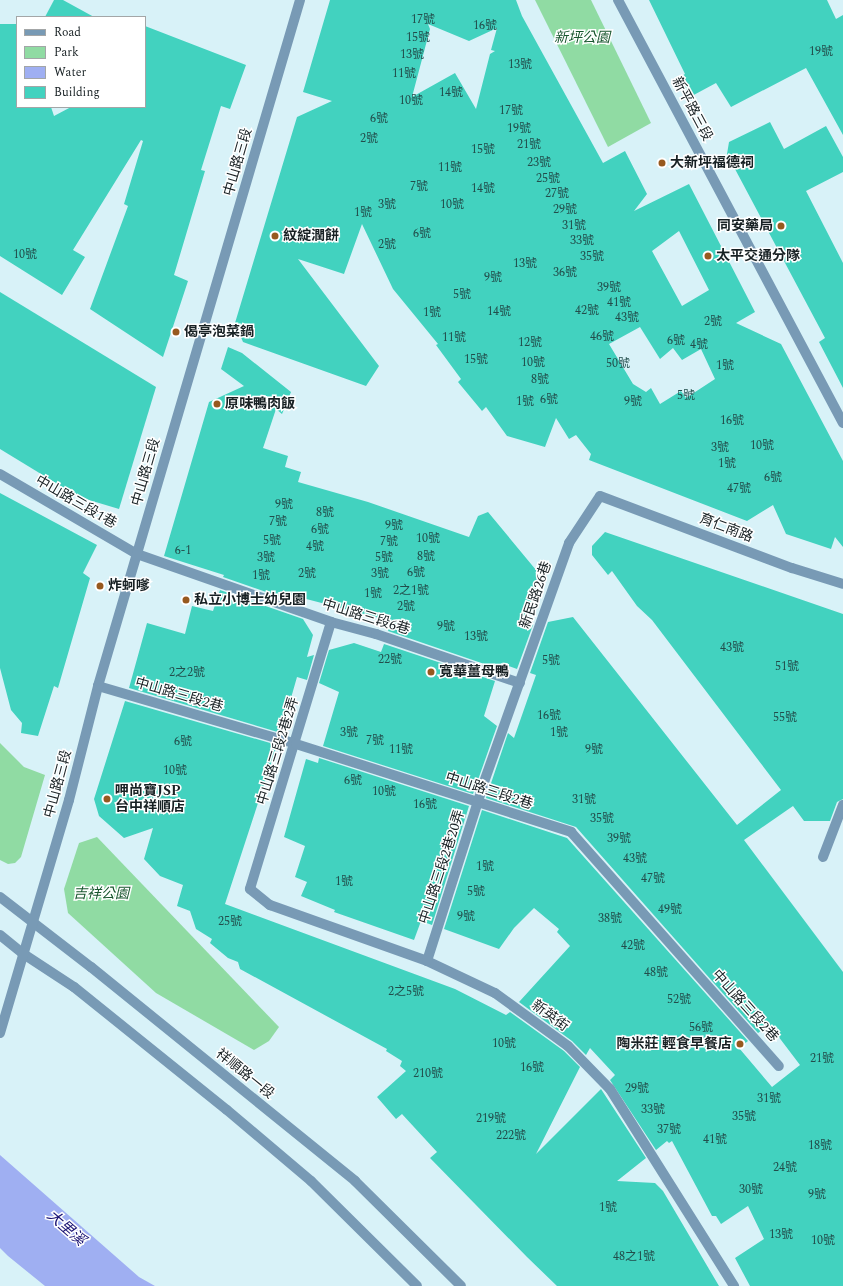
<!DOCTYPE html>
<meta charset="utf-8">
<style>
body{margin:0}
#map{position:relative;width:843px;height:1286px;overflow:hidden;background:#d8f2f8;font-family:Spectral,"Noto Sans TC",serif}
div>[style]{position:absolute}
[style*='--x']{left:calc(var(--x)*1px);top:calc(var(--y)*1px);width:calc(var(--w)*1px);rotate:calc(var(--a)*1deg)}
.green>*{inset:0;background:#90dba3}
.water>*{inset:0;background:#9faff2}
.building>*{inset:0;background:#42d2bf}
.minor>*{height:10px;margin:-5px;padding:0 5px;transform-origin:5px;border-radius:5px;background:#789ab5}
.dots>*{width:11px;height:11px;translate:-50% -50%;box-sizing:border-box;border:2px solid #fff;border-radius:50%}
span{translate:-50% -50%;white-space:nowrap;text-align:center;line-height:1.15;-webkit-text-stroke:3px #fff;paint-order:stroke}
.number-label{font-size:12px;color:#224d4b}
.number-label span{-webkit-text-stroke-width:0}
.park-label{font-size:14px;color:#18562e;font-style:italic}
.street-label{font-size:14px;color:#182124}
.poi-label{font-size:14px;color:#182124;font-weight:700}
.left{translate:0 -50%;text-align:left}
.right{translate:-100% -50%;text-align:right}
.water-label{font-size:15px;color:#1a1273;font-style:italic}
.legend{position:absolute;left:16px;top:16px;width:130px;height:92px;box-sizing:border-box;background:#fff;border:1px solid #a3a6a7;margin:0;padding:5px 7px;list-style:none;font-size:12px;color:#182124}
.legend li{display:flex;align-items:center;gap:8px;height:20px}
.legend b{width:20px;border:1px solid #a3a6a7}
</style>
<div id="map">
<div class="green">
<i style="clip-path:polygon(535px 0,591px 0,651px 123px,608px 147px)"></i>
<i style="clip-path:polygon(0 743px,24px 767px,45px 775px,21px 857px,15px 863px,8px 864px,0 860px)"></i>
<i style="clip-path:polygon(97px 837px,279px 1027px,269px 1041px,254px 1050px,156px 993px,68px 913px,64px 889px,79px 843px)"></i>
</div>
<div class="water">
<i style="clip-path:polygon(0 1155px,139px 1277px,155px 1286px,45px 1286px,8px 1256px,0 1248px)"></i>
</div>
<div class="building">
<i style="clip-path:polygon(54px 0,63px 0,94px 17px,45px 17px)"></i>
<i style="clip-path:polygon(evenodd,330px 0,516px 0,522px 16px,603px 163px,625px 151px,647px 194px,634px 211px,689px 184px,755px 312px,736px 323px,781px 344px,843px 461px,843px 547px,835px 537px,831px 549px,786px 534px,773px 505px,747px 521px,589px 460px,591px 454px,576px 435px,569px 439px,556px 418px,545px 447px,507px 436px,486px 407px,482px 411px,458px 382px,461px 379px,436px 345px,438px 344px,393px 289px,362px 224px,344px 274px,298px 259px,379px 366px,366px 386px,243px 342px,235px 323px,297px 117px,332px 101px,303px 92px,330px 0,428px 24px,469px 41px,497px 28px,491px 50px,495px 51px,490px 54px,476px 109px,455px 73px,412px 97px,430px 29px,428px 24px,330px 0,679px 231px,709px 290px,682px 306px,652px 251px,679px 231px,330px 0,640px 327px,660px 359px,673px 348px,682px 360px,701px 349px,715px 379px,686px 398px,681px 391px,660px 404px,651px 388px,646px 392px,633px 384px,609px 344px,640px 327px)"></i>
<i style="clip-path:polygon(649px 0,827px 0,836px 19px,843px 15px,843px 135px,806px 68px,731px 107px,716px 83px,690px 97px,680px 77px,685px 74px)"></i>
<i style="clip-path:polygon(0 24px,17px 24px,17px 107px,51px 107px,54px 116px,71px 107px,145px 107px,145px 26px,246px 65px,230px 109px,221px 106px,201px 170px,205px 171px,174px 275px,188px 281px,163px 357px,90px 309px,128px 206px,124px 204px,143px 141px,141px 140px,73px 250px,85px 257px,62px 295px,0 256px)"></i>
<i style="clip-path:polygon(770px 122px,784px 149px,826px 126px,843px 157px,843px 172px,806px 191px,843px 263px,843px 388px,819px 342px,825px 338px,727px 154px,729px 142px)"></i>
<i style="clip-path:polygon(0 292px,156px 387px,119px 509px,89px 500px,64px 488px,0 449px)"></i>
<i style="clip-path:polygon(228px 347px,242px 353px,291px 392px,282px 414px,276px 409px,263px 448px,288px 456px,285px 467px,301px 472px,298px 482px,368px 502px,469px 537px,478px 516px,488px 512px,536px 570px,537px 585px,523px 627px,533px 625px,517px 669px,501px 663px,499px 669px,388px 631px,391px 621px,287px 594px,292px 601px,223px 577px,224px 575px,164px 556px,209px 402px,244px 386px,221px 369px)"></i>
<i style="clip-path:polygon(0 493px,97px 545px,83px 573px,90px 578px,58px 688px,54px 686px,38px 736px,21px 733px,22px 723px,11px 710px,0 668px)"></i>
<i style="clip-path:polygon(605px 532px,843px 614px,843px 799px,837px 802px,830px 821px,804px 821px,793px 806px,744px 840px,843px 972px,843px 1286px,750px 1286px,735px 1258px,764px 1239px,748px 1206px,721px 1224px,716px 1216px,712px 1216px,672px 1141px,669px 1143px,667px 1141px,656px 1150px,610px 1080px,615px 1075px,590px 1048px,586px 1055px,572px 1041px,519px 1002px,570px 946px,557px 932px,559px 929px,534px 908px,514px 928px,499px 949px,444px 929px,482px 810px,567px 838px,748px 1041px,739px 1048px,772px 1087px,800px 1065px,778px 1036px,774px 1039px,765px 1028px,758px 1033px,576px 827px,486px 798px,508px 733px,514px 738px,536px 675px,530px 673px,548px 622px,573px 617px,737px 825px,781px 790px,652px 620px,637px 606px,612px 571px,608px 575px,592px 555px,592px 546px)"></i>
<i style="clip-path:polygon(220px 590px,303px 619px,313px 635px,307px 657px,314px 655px,307px 680px,297px 677px,281px 733px,129px 688px,147px 623px,185px 634px,192px 606px,213px 611px)"></i>
<i style="clip-path:polygon(354px 643px,381px 652px,384px 644px,495px 681px,484px 716px,497px 726px,473px 794px,323px 746px,339px 692px,319px 683px,329px 650px)"></i>
<i style="clip-path:polygon(125px 701px,277px 745px,225px 904px,455px 989px,506px 1015px,510px 1012px,564px 1051px,580px 1067px,536px 1154px,601px 1089px,646px 1158px,617px 1181px,655px 1183px,663px 1191px,719px 1286px,557px 1286px,527px 1257px,430px 1158px,437px 1152px,402px 1114px,396px 1119px,377px 1097px,406px 1071px,400px 1066px,402px 1061px,386px 1051px,387px 1049px,240px 969px,238px 962px,228px 958px,210px 943px,212px 939px,196px 929px,190px 911px,177px 906px,183px 885px,160px 876px,144px 859px,153px 828px,124px 838px,99px 816px,94px 799px)"></i>
<i style="clip-path:polygon(319px 758px,469px 806px,432px 925px,421px 921px,414px 940px,334px 912px,335px 910px,301px 896px,307px 882px,295px 877px,305px 846px,284px 837px,306px 759px,318px 763px)"></i>
</div>
<div class="minor">
<i style="--x:618;--y:0;--w:479;--a:62"></i>
<i style="--x:0;--y:474;--w:159;--a:30.3"></i>
<i style="--x:137;--y:554;--w:206;--a:19.3"></i>
<i style="--x:331;--y:622;--w:47;--a:14.9"></i>
<i style="--x:376;--y:634;--w:152;--a:18.8"></i>
<i style="--x:331;--y:622;--w:279;--a:106.9"></i>
<i style="--x:250;--y:889;--w:26;--a:39"></i>
<i style="--x:270;--y:905;--w:167;--a:19.6"></i>
<i style="--x:427;--y:961;--w:75;--a:25.2"></i>
<i style="--x:495;--y:993;--w:90;--a:36"></i>
<i style="--x:568;--y:1046;--w:60;--a:45.7"></i>
<i style="--x:610;--y:1089;--w:233;--a:57.8"></i>
<i style="--x:98;--y:686;--w:206;--a:16.3"></i>
<i style="--x:296;--y:744;--w:289;--a:17.7"></i>
<i style="--x:571;--y:832;--w:313;--a:48.4"></i>
<i style="--x:823;--y:857;--w:56;--a:-69"></i>
<i style="--x:0;--y:897;--w:115;--a:37.6"></i>
<i style="--x:91;--y:967;--w:340;--a:39"></i>
<i style="--x:355;--y:1181;--w:149;--a:44.7"></i>
<i style="--x:0;--y:935;--w:28;--a:39"></i>
<i style="--x:22;--y:953;--w:62;--a:33.2"></i>
<i style="--x:74;--y:987;--w:196;--a:38.8"></i>
<i style="--x:227;--y:1110;--w:110;--a:40.2"></i>
<i style="--x:311;--y:1181;--w:149;--a:44.7"></i>
<i style="--x:427;--y:961;--w:188;--a:-72.3"></i>
<i style="--x:484;--y:782;--w:254;--a:-70.4"></i>
<i style="--x:569;--y:543;--w:56;--a:-56.6"></i>
<i style="--x:600;--y:496;--w:205;--a:20.6"></i>
<i style="--x:792;--y:568;--w:53;--a:17.4"></i>
<i style="--x:0;--y:1033;--w:243;--a:-73.5"></i>
<i style="--x:69;--y:800;--w:118;--a:-75.7"></i>
<i style="--x:98;--y:686;--w:715;--a:-73.59"></i>
</div>
<div class="dots">
<i style="left:662px;top:163px;background:#97591f"></i>
<i style="left:781px;top:226px;background:#97591f"></i>
<i style="left:275px;top:236px;background:#97591f"></i>
<i style="left:708px;top:256px;background:#97591f"></i>
<i style="left:176px;top:332px;background:#97591f"></i>
<i style="left:217px;top:404px;background:#97591f"></i>
<i style="left:100px;top:586px;background:#97591f"></i>
<i style="left:186px;top:600px;background:#97591f"></i>
<i style="left:431px;top:672px;background:#97591f"></i>
<i style="left:107px;top:799px;background:#97591f"></i>
<i style="left:740px;top:1044px;background:#97591f"></i>
</div>
<div class="number-label">
<span style="left:423px;top:20px">17號</span>
<span style="left:485px;top:26px">16號</span>
<span style="left:418px;top:38px">15號</span>
<span style="left:821px;top:52px">19號</span>
<span style="left:412px;top:55px">13號</span>
<span style="left:520px;top:65px">13號</span>
<span style="left:404px;top:74px">11號</span>
<span style="left:451px;top:93px">14號</span>
<span style="left:411px;top:101px">10號</span>
<span style="left:511px;top:111px">17號</span>
<span style="left:379px;top:119px">6號</span>
<span style="left:519px;top:129px">19號</span>
<span style="left:369px;top:139px">2號</span>
<span style="left:529px;top:145px">21號</span>
<span style="left:483px;top:150px">15號</span>
<span style="left:539px;top:163px">23號</span>
<span style="left:450px;top:168px">11號</span>
<span style="left:548px;top:179px">25號</span>
<span style="left:419px;top:187px">7號</span>
<span style="left:483px;top:189px">14號</span>
<span style="left:557px;top:194px">27號</span>
<span style="left:387px;top:205px">3號</span>
<span style="left:452px;top:205px">10號</span>
<span style="left:565px;top:210px">29號</span>
<span style="left:363px;top:213px">1號</span>
<span style="left:574px;top:226px">31號</span>
<span style="left:422px;top:234px">6號</span>
<span style="left:582px;top:241px">33號</span>
<span style="left:387px;top:245px">2號</span>
<span style="left:25px;top:255px">10號</span>
<span style="left:592px;top:257px">35號</span>
<span style="left:525px;top:264px">13號</span>
<span style="left:565px;top:273px">36號</span>
<span style="left:493px;top:278px">9號</span>
<span style="left:609px;top:288px">39號</span>
<span style="left:462px;top:295px">5號</span>
<span style="left:619px;top:303px">41號</span>
<span style="left:587px;top:311px">42號</span>
<span style="left:499px;top:312px">14號</span>
<span style="left:432px;top:313px">1號</span>
<span style="left:627px;top:318px">43號</span>
<span style="left:713px;top:322px">2號</span>
<span style="left:602px;top:337px">46號</span>
<span style="left:454px;top:338px">11號</span>
<span style="left:676px;top:341px">6號</span>
<span style="left:530px;top:343px">12號</span>
<span style="left:699px;top:345px">4號</span>
<span style="left:476px;top:360px">15號</span>
<span style="left:533px;top:363px">10號</span>
<span style="left:618px;top:364px">50號</span>
<span style="left:725px;top:366px">1號</span>
<span style="left:540px;top:380px">8號</span>
<span style="left:686px;top:396px">5號</span>
<span style="left:549px;top:400px">6號</span>
<span style="left:525px;top:402px">1號</span>
<span style="left:633px;top:402px">9號</span>
<span style="left:732px;top:421px">16號</span>
<span style="left:762px;top:446px">10號</span>
<span style="left:720px;top:448px">3號</span>
<span style="left:727px;top:464px">1號</span>
<span style="left:773px;top:478px">6號</span>
<span style="left:739px;top:489px">47號</span>
<span style="left:284px;top:505px">9號</span>
<span style="left:325px;top:513px">8號</span>
<span style="left:278px;top:522px">7號</span>
<span style="left:394px;top:526px">9號</span>
<span style="left:320px;top:530px">6號</span>
<span style="left:428px;top:539px">10號</span>
<span style="left:272px;top:541px">5號</span>
<span style="left:389px;top:542px">7號</span>
<span style="left:315px;top:547px">4號</span>
<span style="left:183px;top:551px">6-1</span>
<span style="left:426px;top:557px">8號</span>
<span style="left:266px;top:558px">3號</span>
<span style="left:384px;top:558px">5號</span>
<span style="left:416px;top:573px">6號</span>
<span style="left:307px;top:574px">2號</span>
<span style="left:380px;top:574px">3號</span>
<span style="left:261px;top:576px">1號</span>
<span style="left:411px;top:591px">2之1號</span>
<span style="left:373px;top:594px">1號</span>
<span style="left:406px;top:607px">2號</span>
<span style="left:446px;top:627px">9號</span>
<span style="left:476px;top:637px">13號</span>
<span style="left:732px;top:648px">43號</span>
<span style="left:390px;top:660px">22號</span>
<span style="left:551px;top:661px">5號</span>
<span style="left:787px;top:667px">51號</span>
<span style="left:187px;top:673px">2之2號</span>
<span style="left:549px;top:716px">16號</span>
<span style="left:785px;top:718px">55號</span>
<span style="left:349px;top:733px">3號</span>
<span style="left:559px;top:733px">1號</span>
<span style="left:375px;top:741px">7號</span>
<span style="left:183px;top:742px">6號</span>
<span style="left:401px;top:750px">11號</span>
<span style="left:594px;top:750px">9號</span>
<span style="left:175px;top:771px">10號</span>
<span style="left:353px;top:781px">6號</span>
<span style="left:384px;top:792px">10號</span>
<span style="left:584px;top:800px">31號</span>
<span style="left:425px;top:805px">16號</span>
<span style="left:602px;top:819px">35號</span>
<span style="left:619px;top:839px">39號</span>
<span style="left:635px;top:859px">43號</span>
<span style="left:485px;top:867px">1號</span>
<span style="left:653px;top:879px">47號</span>
<span style="left:344px;top:882px">1號</span>
<span style="left:476px;top:892px">5號</span>
<span style="left:670px;top:910px">49號</span>
<span style="left:466px;top:917px">9號</span>
<span style="left:610px;top:919px">38號</span>
<span style="left:230px;top:922px">25號</span>
<span style="left:633px;top:946px">42號</span>
<span style="left:656px;top:973px">48號</span>
<span style="left:406px;top:992px">2之5號</span>
<span style="left:679px;top:1000px">52號</span>
<span style="left:701px;top:1028px">56號</span>
<span style="left:504px;top:1044px">10號</span>
<span style="left:822px;top:1059px">21號</span>
<span style="left:532px;top:1068px">16號</span>
<span style="left:428px;top:1074px">210號</span>
<span style="left:637px;top:1089px">29號</span>
<span style="left:769px;top:1099px">31號</span>
<span style="left:653px;top:1110px">33號</span>
<span style="left:744px;top:1117px">35號</span>
<span style="left:491px;top:1119px">219號</span>
<span style="left:669px;top:1130px">37號</span>
<span style="left:511px;top:1136px">222號</span>
<span style="left:715px;top:1140px">41號</span>
<span style="left:820px;top:1146px">18號</span>
<span style="left:785px;top:1168px">24號</span>
<span style="left:751px;top:1190px">30號</span>
<span style="left:817px;top:1195px">9號</span>
<span style="left:608px;top:1208px">1號</span>
<span style="left:781px;top:1235px">13號</span>
<span style="left:823px;top:1241px">10號</span>
<span style="left:634px;top:1257px">48之1號</span>
</div>
<div class="park-label">
<span style="left:582px;top:38px">新坪公園</span>
<span style="left:101px;top:894px">吉祥公園</span>
</div>
<div class="street-label">
<span style="left:692px;top:109px;rotate:62deg">新平路三段</span>
<span style="left:238px;top:162px;rotate:-74deg">中山路三段</span>
<span style="left:146px;top:472px;rotate:-74deg">中山路三段</span>
<span style="left:76px;top:502px;rotate:30deg">中山路三段1巷</span>
<span style="left:726px;top:528px;rotate:21deg">育仁南路</span>
<span style="left:536px;top:595px;rotate:-71deg">新民路26巷</span>
<span style="left:366px;top:617px;rotate:17deg">中山路三段6巷</span>
<span style="left:179px;top:695px;rotate:16deg">中山路三段2巷</span>
<span style="left:278px;top:751px;rotate:-73deg">中山路三段2巷2弄</span>
<span style="left:58px;top:784px;rotate:-75deg">中山路三段</span>
<span style="left:489px;top:791px;rotate:18deg">中山路三段2巷</span>
<span style="left:442px;top:867px;rotate:-72deg">中山路三段2巷20弄</span>
<span style="left:745px;top:1006px;rotate:48deg">中山路三段2巷</span>
<span style="left:550px;top:1016px;rotate:36deg">新英街</span>
<span style="left:245px;top:1074px;rotate:39deg">祥順路一段</span>
</div>
<div class="poi-label">
<span class="left" style="left:670px;top:163px">大新坪福德祠</span>
<span class="right" style="left:773px;top:226px">同安藥局</span>
<span class="left" style="left:283px;top:236px">紋綻潤餅</span>
<span class="left" style="left:716px;top:256px">太平交通分隊</span>
<span class="left" style="left:184px;top:332px">偈亭泡菜鍋</span>
<span class="left" style="left:225px;top:404px">原味鴨肉飯</span>
<span class="left" style="left:108px;top:586px">炸蚵嗲</span>
<span class="left" style="left:194px;top:600px">私立小博士幼兒園</span>
<span class="left" style="left:439px;top:672px">寬華薑母鴨</span>
<span class="left" style="left:115px;top:799px">呷尚寶JSP<br>台中祥順店</span>
<span class="right" style="left:732px;top:1044px">陶米莊 輕食早餐店</span>
</div>
<div class="water-label">
<span style="left:66px;top:1228px;rotate:41deg">大里溪</span>
</div>
<ul class="legend">
<li><b style="height:5px;background:#789ab5"></b>Road</li>
<li><b style="height:11px;background:#90dba3"></b>Park</li>
<li><b style="height:11px;background:#9faff2"></b>Water</li>
<li><b style="height:11px;background:#42d2bf"></b>Building</li>
</ul>
</div>
